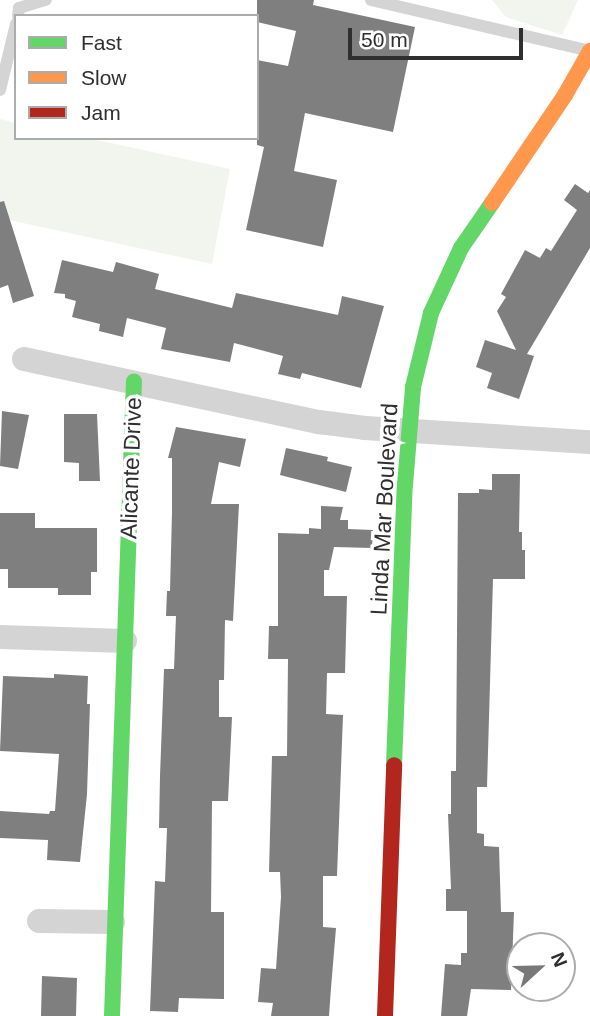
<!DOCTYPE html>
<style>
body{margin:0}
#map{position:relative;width:590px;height:1016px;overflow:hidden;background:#fff;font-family:Arial,sans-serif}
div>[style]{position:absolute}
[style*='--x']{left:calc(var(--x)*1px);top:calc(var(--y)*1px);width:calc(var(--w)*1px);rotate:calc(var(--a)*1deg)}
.green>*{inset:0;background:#f1f5ed}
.building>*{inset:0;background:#7f7f7f}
.lane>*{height:12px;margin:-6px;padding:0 6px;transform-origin:6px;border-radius:6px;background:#d4d4d4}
.street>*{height:24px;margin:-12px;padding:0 12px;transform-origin:12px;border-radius:12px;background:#d4d4d4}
.fast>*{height:16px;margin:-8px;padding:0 8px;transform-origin:8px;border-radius:8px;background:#63d668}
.slow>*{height:16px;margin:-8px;padding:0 8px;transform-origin:8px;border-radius:8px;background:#ff974d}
.jam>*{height:16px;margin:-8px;padding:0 8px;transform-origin:8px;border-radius:8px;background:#b3261e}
span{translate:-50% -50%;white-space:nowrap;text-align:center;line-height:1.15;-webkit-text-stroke:7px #fff;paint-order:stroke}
.street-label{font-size:23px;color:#2f2f2f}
.legend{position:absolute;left:14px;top:14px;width:245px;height:126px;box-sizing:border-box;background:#fff;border:2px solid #acacac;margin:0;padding:9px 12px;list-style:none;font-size:21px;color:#2f2f2f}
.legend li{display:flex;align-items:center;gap:14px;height:35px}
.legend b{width:35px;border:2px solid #acacac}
.north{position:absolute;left:506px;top:932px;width:70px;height:70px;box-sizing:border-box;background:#fff;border:2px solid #acacac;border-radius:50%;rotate:68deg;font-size:19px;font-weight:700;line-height:28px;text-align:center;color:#2f2f2f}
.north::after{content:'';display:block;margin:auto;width:24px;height:32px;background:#787878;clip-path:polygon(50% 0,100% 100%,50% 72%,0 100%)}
.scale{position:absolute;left:348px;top:28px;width:175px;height:32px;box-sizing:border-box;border:4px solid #2f2f2f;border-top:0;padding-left:9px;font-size:21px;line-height:24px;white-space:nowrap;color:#2f2f2f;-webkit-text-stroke:5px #fff;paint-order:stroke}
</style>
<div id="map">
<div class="green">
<i style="clip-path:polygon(492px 0,578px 0,562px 35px,506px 17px)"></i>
<i style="clip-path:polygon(0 119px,16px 123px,16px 138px,88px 138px,230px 169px,212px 264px,0 218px)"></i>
</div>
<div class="building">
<i style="clip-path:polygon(257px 0,314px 0,313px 5px,415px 27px,393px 132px,305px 113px,294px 171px,337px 180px,323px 247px,246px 230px,264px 147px,257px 145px,257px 60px,288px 66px,296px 31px,257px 22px)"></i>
<i style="clip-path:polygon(575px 184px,588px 193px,590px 190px,590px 248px,527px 354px,534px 356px,519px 399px,487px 388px,492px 373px,476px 367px,485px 340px,516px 350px,497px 311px,506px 297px,501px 294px,525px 250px,540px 258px,546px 248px,551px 251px,577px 210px,564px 200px)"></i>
<i style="clip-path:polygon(4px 201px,34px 296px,13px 303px,8px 285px,0 288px,0 202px)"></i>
<i style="clip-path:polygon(62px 260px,113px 272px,116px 262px,159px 274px,155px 289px,232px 308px,236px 293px,338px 315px,342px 296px,384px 306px,361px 388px,302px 373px,300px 379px,278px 374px,283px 356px,234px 343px,230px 362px,161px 349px,166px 328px,127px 318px,123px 337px,99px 331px,100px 324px,72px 317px,76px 301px,65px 298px,65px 294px,54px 293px)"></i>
<i style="clip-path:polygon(2px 411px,29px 415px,18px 469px,0 466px)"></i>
<i style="clip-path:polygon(64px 414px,97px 414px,100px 481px,79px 481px,79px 463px,64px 462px)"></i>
<i style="clip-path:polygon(176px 427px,246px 439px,240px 467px,219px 462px,211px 504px,239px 504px,233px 621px,225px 620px,224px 680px,219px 680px,219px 717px,232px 717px,228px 801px,212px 801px,211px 912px,224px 912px,224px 999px,179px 998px,178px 1012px,150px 1011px,155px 881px,165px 882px,167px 828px,159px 828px,160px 776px,164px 669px,174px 669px,176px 616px,166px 616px,167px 591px,170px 591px,172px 512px,172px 458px,168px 458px)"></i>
<i style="clip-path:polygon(286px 448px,328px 457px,327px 461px,352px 467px,346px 492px,280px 475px)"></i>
<i style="clip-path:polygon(492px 474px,520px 474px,519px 532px,522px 532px,522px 550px,525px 550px,525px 579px,493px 579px,487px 787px,477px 787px,477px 833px,484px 834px,484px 846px,499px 847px,501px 912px,514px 912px,511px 990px,471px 989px,467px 1016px,441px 1016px,445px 964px,461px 965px,461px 953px,467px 953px,467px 911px,446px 911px,446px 889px,451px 889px,448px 814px,451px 814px,451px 771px,456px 771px,458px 493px,479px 493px,479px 489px,492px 490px)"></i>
<i style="clip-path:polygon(321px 506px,343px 507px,340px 520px,348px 520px,348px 529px,373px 530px,372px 548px,334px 547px,329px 570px,324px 570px,324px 596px,347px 596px,345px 673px,327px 673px,326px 714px,343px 715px,337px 876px,323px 876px,323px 927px,336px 928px,331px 988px,329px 1016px,271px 1016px,273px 1003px,258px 1002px,261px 968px,276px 969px,281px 897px,280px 872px,269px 872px,272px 756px,287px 756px,288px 659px,268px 659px,269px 626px,278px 626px,278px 533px,309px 534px,309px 528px,321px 529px)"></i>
<i style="clip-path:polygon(0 513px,35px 513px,35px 528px,97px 528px,97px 572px,91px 572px,91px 595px,58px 595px,58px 588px,8px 588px,8px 569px,0 569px)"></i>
<i style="clip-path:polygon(54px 674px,88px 676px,87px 704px,90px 704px,87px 794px,80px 862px,47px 860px,48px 840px,0 838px,0 811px,49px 814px,50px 811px,55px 811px,59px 754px,0 751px,3px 676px,54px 678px)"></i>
<i style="clip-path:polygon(42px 976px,77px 978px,76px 1016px,41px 1016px)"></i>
</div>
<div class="lane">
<i style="--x:371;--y:0;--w:225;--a:13.1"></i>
<i style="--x:18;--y:16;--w:8;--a:-83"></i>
<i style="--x:19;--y:8;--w:28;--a:-17"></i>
<i style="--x:0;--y:90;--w:68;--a:-76.4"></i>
</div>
<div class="street">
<i style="--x:24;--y:359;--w:302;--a:12.1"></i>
<i style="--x:319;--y:422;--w:46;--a:7.4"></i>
<i style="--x:365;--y:428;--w:225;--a:3.6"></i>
<i style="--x:0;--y:637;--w:125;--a:1.8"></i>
<i style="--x:39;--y:921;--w:74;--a:0.8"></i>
</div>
<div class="fast">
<i style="--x:394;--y:765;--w:280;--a:-87.8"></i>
<i style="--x:405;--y:485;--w:98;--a:-85.3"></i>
<i style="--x:413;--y:387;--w:76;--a:-76.3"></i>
<i style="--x:431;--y:313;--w:72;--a:-65.2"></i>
<i style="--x:461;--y:248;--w:55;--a:-55.4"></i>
<i style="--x:112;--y:1016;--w:635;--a:-88.02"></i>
</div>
<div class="slow">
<i style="--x:492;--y:203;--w:130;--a:-55.9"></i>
<i style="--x:565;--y:95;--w:51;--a:-60.4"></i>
</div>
<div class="jam">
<i style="--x:385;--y:1016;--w:251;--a:-87.9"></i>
</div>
<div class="street-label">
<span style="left:131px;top:468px;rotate:-88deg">Alicante Drive</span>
<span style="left:384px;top:509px;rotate:-87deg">Linda Mar Boulevard</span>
</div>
<ul class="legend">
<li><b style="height:9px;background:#63d668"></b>Fast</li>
<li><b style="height:9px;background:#ff974d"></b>Slow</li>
<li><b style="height:9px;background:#b3261e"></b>Jam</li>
</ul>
<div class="north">N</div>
<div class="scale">50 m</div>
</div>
